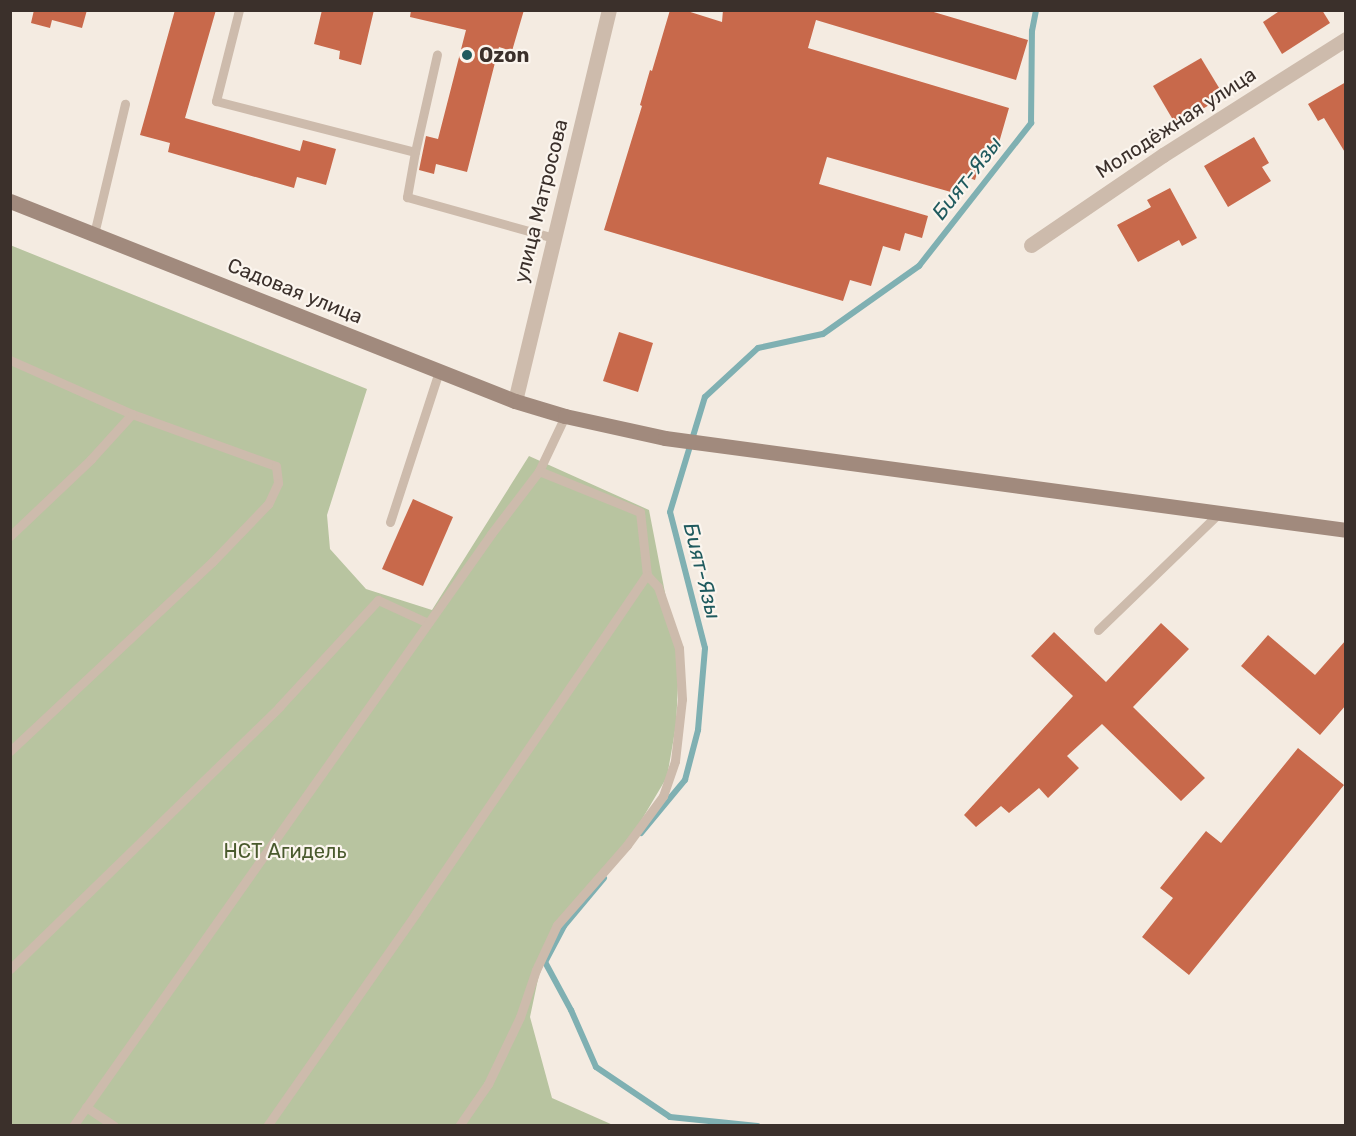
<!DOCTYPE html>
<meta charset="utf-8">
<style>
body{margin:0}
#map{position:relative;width:1356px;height:1136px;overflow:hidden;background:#f4ebe1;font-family:Rubik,sans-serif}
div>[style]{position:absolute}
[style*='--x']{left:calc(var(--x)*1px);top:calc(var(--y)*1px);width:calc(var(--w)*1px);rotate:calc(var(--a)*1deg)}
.green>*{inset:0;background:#b8c4a0}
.stream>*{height:6px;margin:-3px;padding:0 3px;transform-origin:3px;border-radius:3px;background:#7fb0b2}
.building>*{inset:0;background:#c8694b}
.service>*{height:9px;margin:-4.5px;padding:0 4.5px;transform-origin:4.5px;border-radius:4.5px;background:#cdbbac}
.minor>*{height:15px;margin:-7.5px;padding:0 7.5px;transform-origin:7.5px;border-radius:7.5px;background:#cdbbac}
.tertiary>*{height:15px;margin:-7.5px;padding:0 7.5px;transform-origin:7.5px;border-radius:7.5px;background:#cdbbac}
.secondary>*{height:15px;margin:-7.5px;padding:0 7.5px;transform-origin:7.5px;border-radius:7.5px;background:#a18a7d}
.dots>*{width:16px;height:16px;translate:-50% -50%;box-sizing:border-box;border:3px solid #fbf5ee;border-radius:50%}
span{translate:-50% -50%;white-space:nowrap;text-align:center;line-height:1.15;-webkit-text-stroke:4.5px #fbf5ee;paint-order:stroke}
.poi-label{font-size:20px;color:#3b302b;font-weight:700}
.left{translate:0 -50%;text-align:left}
.street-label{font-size:20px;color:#3b302b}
.park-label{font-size:20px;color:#4a5a2e}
.water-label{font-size:21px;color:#1f5a5e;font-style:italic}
.frame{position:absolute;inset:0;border:12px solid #3b302b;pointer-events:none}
</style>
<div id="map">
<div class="green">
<i style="clip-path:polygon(10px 245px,367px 389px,327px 515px,330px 549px,366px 589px,432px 610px,529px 456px,649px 510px,679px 665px,676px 725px,667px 777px,635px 831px,545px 946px,530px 1017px,552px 1098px,613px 1125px,11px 1125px)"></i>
</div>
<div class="stream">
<i style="--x:641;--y:833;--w:69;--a:-50.3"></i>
<i style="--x:685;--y:780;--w:52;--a:-75.4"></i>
<i style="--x:698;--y:730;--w:82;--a:-85.1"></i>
<i style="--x:705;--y:648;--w:140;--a:-104.4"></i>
<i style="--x:670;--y:512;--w:120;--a:-73.1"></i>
<i style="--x:705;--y:397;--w:72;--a:-42.8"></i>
<i style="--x:758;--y:348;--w:66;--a:-12.2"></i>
<i style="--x:823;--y:334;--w:118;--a:-35.3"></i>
<i style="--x:919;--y:266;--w:182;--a:-51.9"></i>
<i style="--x:1031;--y:123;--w:92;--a:-89.4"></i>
<i style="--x:1032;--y:31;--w:21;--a:-79"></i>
<i style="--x:604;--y:878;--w:62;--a:129.8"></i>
<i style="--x:564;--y:926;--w:41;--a:117.8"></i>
<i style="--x:545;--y:962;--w:55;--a:61.6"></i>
<i style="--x:571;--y:1010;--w:62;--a:66.3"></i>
<i style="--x:596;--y:1067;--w:89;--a:34"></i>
<i style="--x:670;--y:1117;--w:88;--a:5.8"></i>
</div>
<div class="building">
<i style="clip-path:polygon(34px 10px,87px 10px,82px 28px,52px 20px,50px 28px,31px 23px)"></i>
<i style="clip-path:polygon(175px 10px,216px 10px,185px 118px,300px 151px,303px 140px,336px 149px,326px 185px,297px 177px,294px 188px,168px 152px,170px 143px,140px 135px)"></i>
<i style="clip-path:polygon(322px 10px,374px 10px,361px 65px,339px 59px,340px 51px,314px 44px)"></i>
<i style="clip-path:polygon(411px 10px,524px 10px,512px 51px,499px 47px,467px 172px,436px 164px,434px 174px,419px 170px,426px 136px,438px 139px,466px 30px,410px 17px)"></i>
<i style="clip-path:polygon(670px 10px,684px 10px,722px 22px,723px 10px,927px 10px,1028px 40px,1016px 80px,816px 20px,808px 48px,1009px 108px,998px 146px,986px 143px,975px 180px,963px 176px,958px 194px,827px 157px,819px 184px,928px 216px,922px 238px,905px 233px,900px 251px,883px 246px,871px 286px,850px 280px,843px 301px,604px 230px,642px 106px,640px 105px,650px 70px,652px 71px)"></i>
<i style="clip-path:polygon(1281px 10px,1322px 10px,1330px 23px,1282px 54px,1263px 22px)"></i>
<i style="clip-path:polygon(1201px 58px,1224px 96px,1176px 125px,1153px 86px)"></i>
<i style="clip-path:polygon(1346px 82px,1346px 154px,1324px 118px,1318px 121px,1308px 104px)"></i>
<i style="clip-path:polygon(1254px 137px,1269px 163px,1262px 167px,1271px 181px,1228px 207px,1204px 166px)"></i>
<i style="clip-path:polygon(1170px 188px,1197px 238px,1182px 246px,1179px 240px,1138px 262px,1117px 225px,1151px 207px,1147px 200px)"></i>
<i style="clip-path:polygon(619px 332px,653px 343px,638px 392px,603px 381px)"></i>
<i style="clip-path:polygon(413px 499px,453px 517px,423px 586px,382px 569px)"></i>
<i style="clip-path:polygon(1161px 623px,1189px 649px,1133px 707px,1205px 778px,1181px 801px,1102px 724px,1067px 756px,1079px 768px,1048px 798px,1039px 788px,1009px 813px,1001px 806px,976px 827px,964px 815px,1073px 696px,1031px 656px,1054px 632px,1106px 682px)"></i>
<i style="clip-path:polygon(1268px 635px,1315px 675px,1346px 640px,1346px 705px,1320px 735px,1241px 666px)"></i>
<i style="clip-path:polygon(1298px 748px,1344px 785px,1189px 975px,1142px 937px,1173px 898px,1160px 888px,1206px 831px,1221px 843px)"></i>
</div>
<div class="service">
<i style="--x:239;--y:10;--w:94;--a:104.2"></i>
<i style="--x:216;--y:101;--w:205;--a:14.4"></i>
<i style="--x:415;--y:152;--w:46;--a:100.1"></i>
<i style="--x:407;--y:197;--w:153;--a:15.6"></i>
<i style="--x:415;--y:152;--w:100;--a:-77.3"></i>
<i style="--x:94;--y:234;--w:134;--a:-76.6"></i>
<i style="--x:10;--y:360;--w:133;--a:23.9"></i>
<i style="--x:132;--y:414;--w:153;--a:19.9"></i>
<i style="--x:276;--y:466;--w:17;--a:83"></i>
<i style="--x:278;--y:483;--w:23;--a:115"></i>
<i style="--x:268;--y:504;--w:81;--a:134"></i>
<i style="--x:212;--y:562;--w:277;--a:136.9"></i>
<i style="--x:390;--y:522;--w:159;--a:-72"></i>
<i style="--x:10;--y:536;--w:112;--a:-43.5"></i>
<i style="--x:91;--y:459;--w:61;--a:-47.7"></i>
<i style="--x:1098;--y:630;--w:167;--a:-44"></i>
<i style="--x:10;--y:969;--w:376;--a:-44.2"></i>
<i style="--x:279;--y:707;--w:146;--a:-47.2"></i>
<i style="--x:378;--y:600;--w:55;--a:24.7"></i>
<i style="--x:86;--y:1107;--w:34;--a:34"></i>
<i style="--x:73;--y:1126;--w:725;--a:-54.77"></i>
<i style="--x:491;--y:534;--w:79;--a:-52.7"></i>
<i style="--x:539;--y:471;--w:61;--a:-64.7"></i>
<i style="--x:267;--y:1126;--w:260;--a:-55"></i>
<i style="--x:416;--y:913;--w:409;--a:-55.7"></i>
<i style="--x:647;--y:575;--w:63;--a:-96.3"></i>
<i style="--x:640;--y:512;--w:109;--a:-157.9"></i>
<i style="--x:459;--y:1126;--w:51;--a:-55.4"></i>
<i style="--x:488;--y:1084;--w:74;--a:-64.5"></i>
<i style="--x:520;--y:1017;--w:50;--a:-71.2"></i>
<i style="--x:536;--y:970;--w:50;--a:-65"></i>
<i style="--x:557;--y:925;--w:106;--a:-48.8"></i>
<i style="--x:627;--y:845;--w:61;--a:-53.7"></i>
<i style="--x:663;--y:796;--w:37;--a:-71"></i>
<i style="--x:675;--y:761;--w:62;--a:-83.6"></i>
<i style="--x:682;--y:699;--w:51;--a:-93.4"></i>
<i style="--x:679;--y:648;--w:65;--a:-109"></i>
<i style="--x:658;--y:587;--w:16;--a:-133"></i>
</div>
<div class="minor">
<i style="--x:1031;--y:245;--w:160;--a:-34.3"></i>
<i style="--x:1163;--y:155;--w:217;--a:-32.4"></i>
</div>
<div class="tertiary">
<i style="--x:515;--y:401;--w:402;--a:-76.5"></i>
</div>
<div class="secondary">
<i style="--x:10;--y:201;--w:543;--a:21.61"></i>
<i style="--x:515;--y:401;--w:52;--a:16.7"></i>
<i style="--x:565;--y:416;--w:102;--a:12.4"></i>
<i style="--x:665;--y:438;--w:687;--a:7.69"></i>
</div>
<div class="dots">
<i style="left:467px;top:55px;background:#1f5a5e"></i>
</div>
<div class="poi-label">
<span class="left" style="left:479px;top:55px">Ozon</span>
</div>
<div class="street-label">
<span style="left:1176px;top:123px;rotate:-33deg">Молодёжная улица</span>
<span style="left:541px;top:201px;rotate:-76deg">улица Матросова</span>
<span style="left:295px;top:291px;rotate:22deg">Садовая улица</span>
</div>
<div class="park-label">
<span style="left:285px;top:851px">НСТ Агидель</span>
</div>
<div class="water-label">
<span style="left:967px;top:178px;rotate:-52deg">Бият-Язы</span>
<span style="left:702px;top:571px;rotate:76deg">Бият-Язы</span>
</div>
<div class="frame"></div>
</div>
